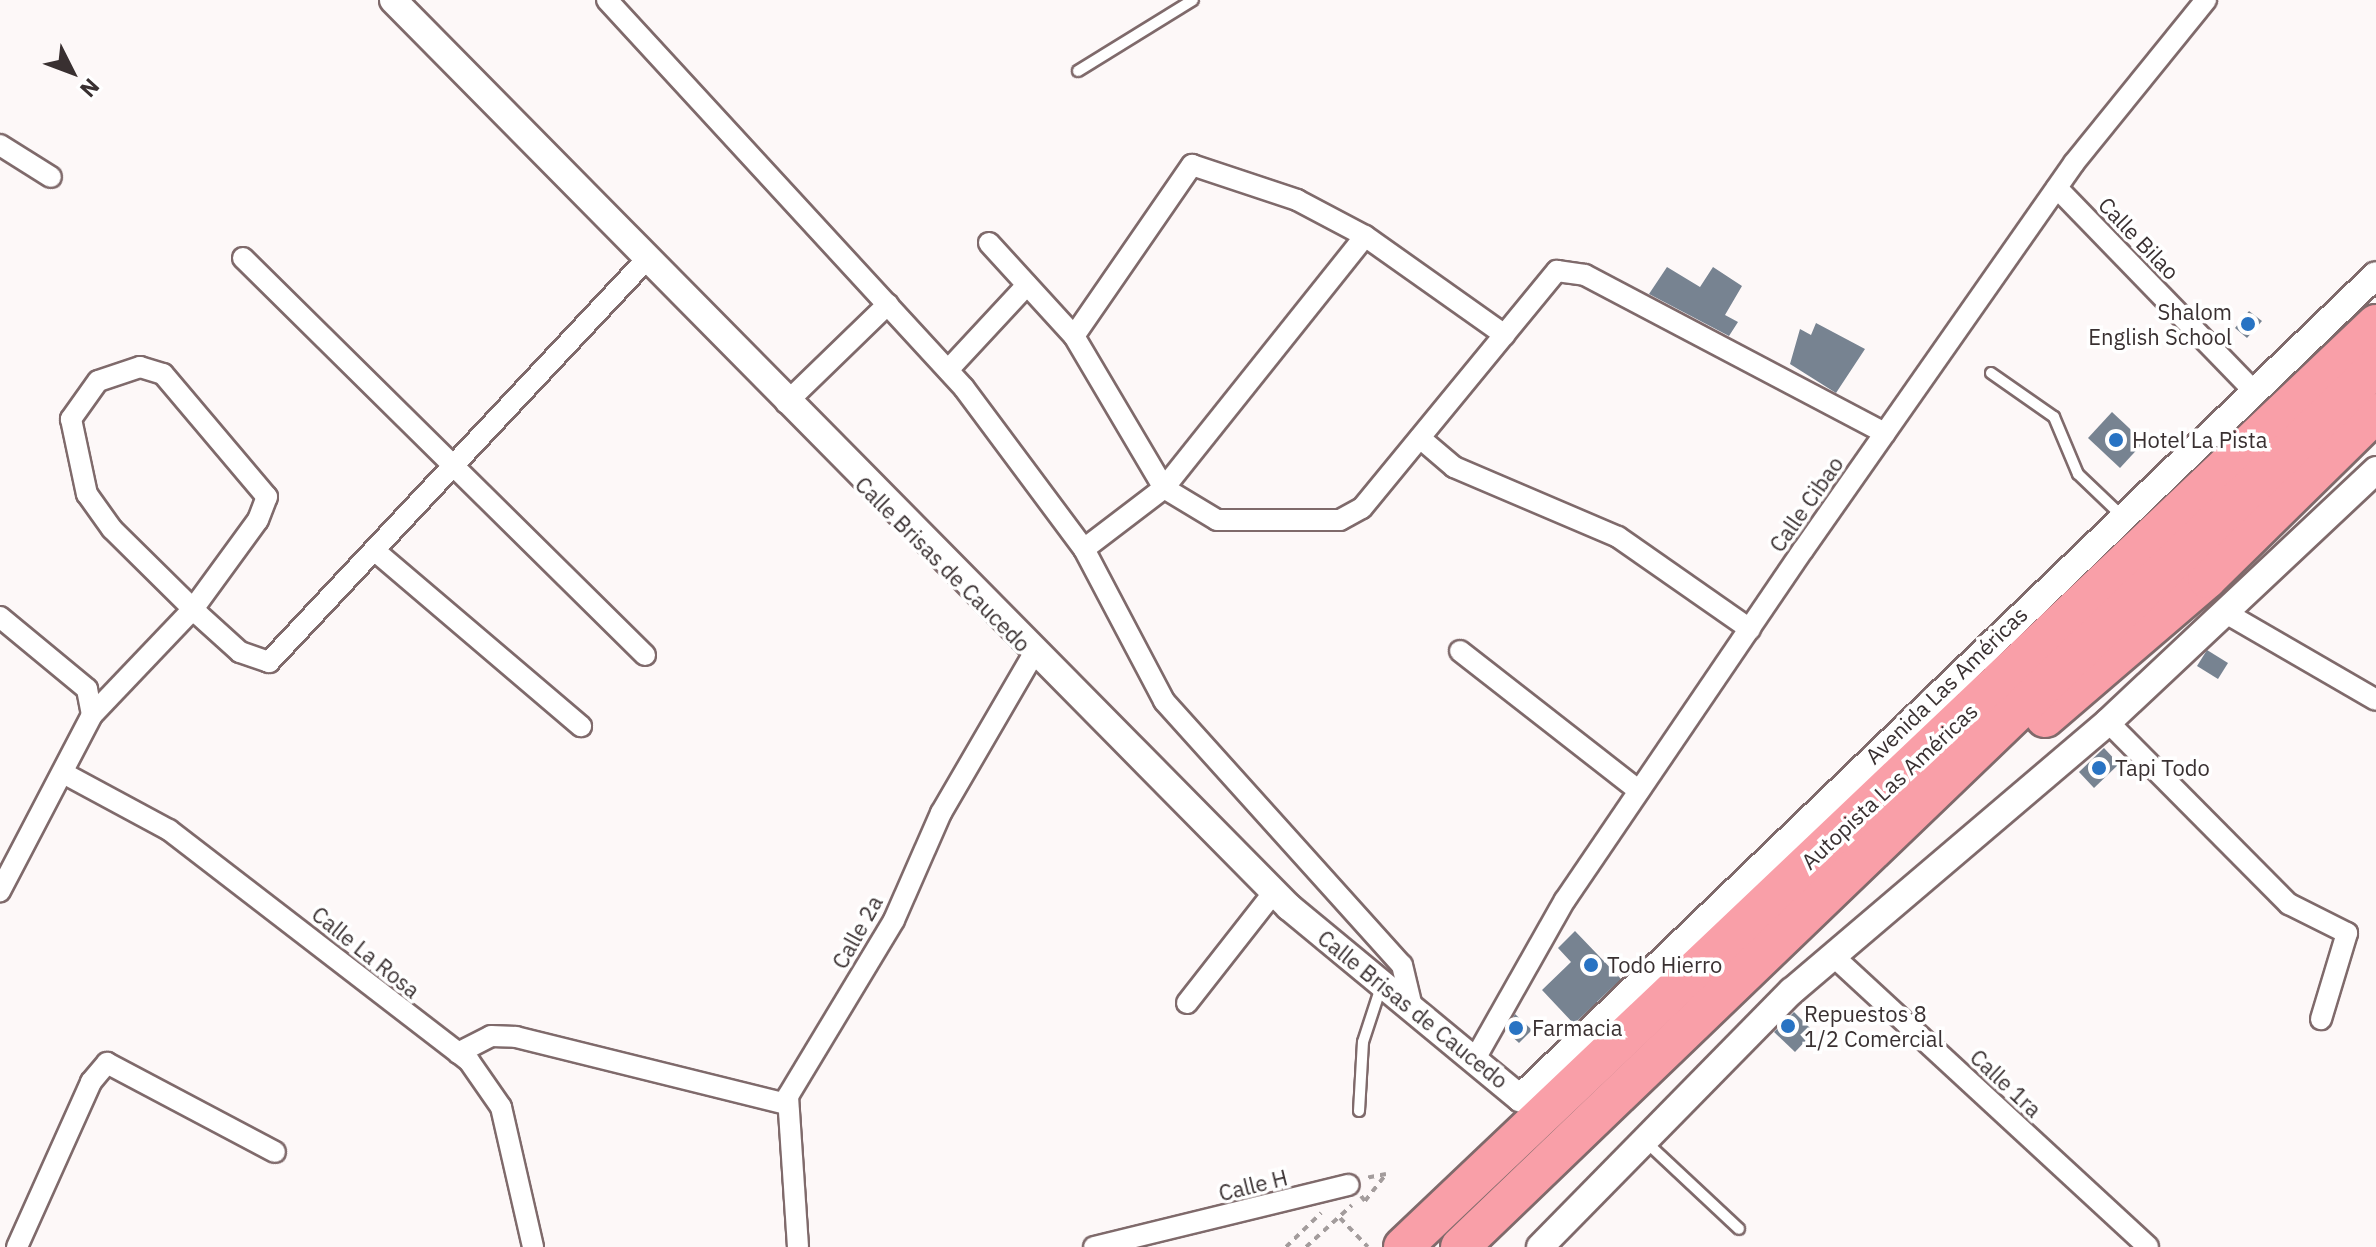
<!DOCTYPE html>
<meta charset="utf-8">
<style>
body{margin:0}
#map{position:relative;width:2376px;height:1247px;overflow:hidden;background:#fdf8f8;font-family:"IBM Plex Sans",sans-serif}
div>[style]{position:absolute}
[style*='--x']{left:calc(var(--x)*1px);top:calc(var(--y)*1px);width:calc(var(--w)*1px);rotate:calc(var(--a)*1deg)}
.building>*{inset:0;background:#778391}
.path>*{height:4px;margin-top:-2px;transform-origin:0;background:repeating-linear-gradient(90deg,#a39c9c 0 6px,transparent 0 12px)}
.roads{filter:drop-shadow(2px 0 #7f6a6b) drop-shadow(-2px 0 #7f6a6b) drop-shadow(0 2px #7f6a6b) drop-shadow(0 -2px #7f6a6b)}
.service>*{height:10px;margin:-5px;padding:0 5px;transform-origin:5px;border-radius:5px;background:#fff}
.minor>*{height:20px;margin:-10px;padding:0 10px;transform-origin:10px;border-radius:10px;background:#fff}
.tertiary>*{height:26px;margin:-13px;padding:0 13px;transform-origin:13px;border-radius:13px;background:#fff}
.motorway>*{height:38px;margin:-19px;padding:0 19px;transform-origin:19px;border-radius:19px;background:#f99fa8}
.dots>*{width:22px;height:22px;translate:-50% -50%;box-sizing:border-box;border:4px solid #fff;border-radius:50%}
span{translate:-50% -50%;white-space:nowrap;text-align:center;line-height:1.15;-webkit-text-stroke:7px #fff;paint-order:stroke}
.street-label{font-size:22px;color:#393031}
.poi-label{font-size:22px;color:#393031}
.right{translate:-100% -50%;text-align:right}
.left{translate:0 -50%;text-align:left}
.north{position:absolute;left:32px;top:32px;width:80px;height:80px;-webkit-text-stroke:6px #fff;paint-order:stroke;rotate:132deg;font-size:22px;font-weight:700;line-height:32px;text-align:center;color:#393031}
.north::after{content:'';display:block;margin:auto;width:28px;height:36px;background:#393031;clip-path:polygon(50% 0,100% 100%,50% 72%,0 100%)}
</style>
<div id="map">
<div class="building">
<i style="clip-path:polygon(1667px 267px,1700px 287px,1713px 267px,1742px 286px,1725px 315px,1738px 322px,1729px 336px,1649px 294px)"></i>
<i style="clip-path:polygon(2249px 311px,2262px 321px,2247px 338px,2235px 328px)"></i>
<i style="clip-path:polygon(1816px 323px,1865px 349px,1836px 393px,1790px 364px,1800px 329px,1811px 335px)"></i>
<i style="clip-path:polygon(2112px 412px,2144px 442px,2120px 468px,2088px 438px)"></i>
<i style="clip-path:polygon(2207px 650px,2228px 663px,2218px 679px,2197px 666px)"></i>
<i style="clip-path:polygon(2104px 748px,2119px 764px,2094px 788px,2079px 772px)"></i>
<i style="clip-path:polygon(1575px 931px,1621px 979px,1574px 1024px,1542px 990px,1571px 962px,1558px 948px)"></i>
<i style="clip-path:polygon(1794px 1012px,1814px 1032px,1795px 1052px,1774px 1032px)"></i>
<i style="clip-path:polygon(1515px 1014px,1532px 1030px,1519px 1043px,1506px 1031px)"></i>
</div>
<div class="path">
<i style="--x:1361;--y:1196;--w:6;--a:51"></i>
<i style="--x:1365;--y:1201;--w:34;--a:-52"></i>
<i style="--x:1386;--y:1174;--w:21;--a:169"></i>
<i style="--x:1340;--y:1218;--w:40;--a:46"></i>
<i style="--x:1286;--y:1247;--w:49;--a:-44.2"></i>
<i style="--x:1306;--y:1247;--w:62;--a:-42.4"></i>
</div>
<div class="roads">
<div class="service">
<i style="--x:1078;--y:71;--w:135;--a:-31.7"></i>
<i style="--x:1991;--y:373;--w:77;--a:34.9"></i>
<i style="--x:2054;--y:417;--w:62;--a:67.2"></i>
<i style="--x:2078;--y:474;--w:61;--a:43.7"></i>
<i style="--x:1359;--y:1111;--w:69;--a:-86.7"></i>
<i style="--x:1363;--y:1042;--w:58;--a:-71.9"></i>
<i style="--x:1644;--y:1140;--w:130;--a:43.1"></i>
</div>
<div class="minor">
<i style="--x:607;--y:0;--w:527;--a:47.38"></i>
<i style="--x:964;--y:388;--w:201;--a:53.3"></i>
<i style="--x:1084;--y:549;--w:172;--a:62.2"></i>
<i style="--x:1164;--y:701;--w:355;--a:48"></i>
<i style="--x:1402;--y:965;--w:43;--a:76.6"></i>
<i style="--x:0;--y:145;--w:60;--a:32.1"></i>
<i style="--x:2057;--y:188;--w:283;--a:45.9"></i>
<i style="--x:989;--y:243;--w:126;--a:47.6"></i>
<i style="--x:1074;--y:336;--w:177;--a:59.4"></i>
<i style="--x:1164;--y:488;--w:62;--a:31.1"></i>
<i style="--x:1217;--y:520;--w:123;--a:0"></i>
<i style="--x:1340;--y:520;--w:25;--a:-29"></i>
<i style="--x:1362;--y:508;--w:307;--a:-50.6"></i>
<i style="--x:1557;--y:271;--w:28;--a:8"></i>
<i style="--x:1585;--y:275;--w:339;--a:27.8"></i>
<i style="--x:243;--y:258;--w:565;--a:44.64"></i>
<i style="--x:1074;--y:336;--w:208;--a:-55.4"></i>
<i style="--x:1192;--y:165;--w:111;--a:18.4"></i>
<i style="--x:1297;--y:200;--w:77;--a:27.9"></i>
<i style="--x:1365;--y:236;--w:171;--a:35.3"></i>
<i style="--x:948;--y:370;--w:116;--a:-47.1"></i>
<i style="--x:786;--y:403;--w:142;--a:-44.1"></i>
<i style="--x:1420;--y:438;--w:45;--a:40.5"></i>
<i style="--x:1454;--y:467;--w:178;--a:23.1"></i>
<i style="--x:1618;--y:537;--w:161;--a:34.9"></i>
<i style="--x:1084;--y:549;--w:101;--a:-37.3"></i>
<i style="--x:1164;--y:488;--w:322;--a:-51.4"></i>
<i style="--x:374;--y:550;--w:272;--a:40.4"></i>
<i style="--x:2226;--y:613;--w:173;--a:30.1"></i>
<i style="--x:0;--y:617;--w:113;--a:39.6"></i>
<i style="--x:87;--y:689;--w:26;--a:79"></i>
<i style="--x:92;--y:715;--w:199;--a:117.6"></i>
<i style="--x:1460;--y:651;--w:227;--a:38"></i>
<i style="--x:92;--y:715;--w:146;--a:-46.4"></i>
<i style="--x:193;--y:609;--w:110;--a:-53.9"></i>
<i style="--x:258;--y:520;--w:25;--a:-69"></i>
<i style="--x:267;--y:497;--w:161;--a:-130.2"></i>
<i style="--x:163;--y:374;--w:24;--a:-163"></i>
<i style="--x:140;--y:367;--w:44;--a:161.6"></i>
<i style="--x:98;--y:381;--w:47;--a:125.4"></i>
<i style="--x:71;--y:419;--w:77;--a:78"></i>
<i style="--x:87;--y:494;--w:43;--a:54.5"></i>
<i style="--x:112;--y:529;--w:114;--a:44.6"></i>
<i style="--x:193;--y:609;--w:8;--a:45"></i>
<i style="--x:199;--y:615;--w:55;--a:42.1"></i>
<i style="--x:240;--y:652;--w:31;--a:19"></i>
<i style="--x:269;--y:662;--w:550;--a:-46.84"></i>
<i style="--x:2108;--y:722;--w:257;--a:45.2"></i>
<i style="--x:2289;--y:904;--w:65;--a:26.6"></i>
<i style="--x:2347;--y:933;--w:90;--a:106.8"></i>
<i style="--x:65;--y:774;--w:118;--a:28.3"></i>
<i style="--x:169;--y:830;--w:379;--a:37.6"></i>
<i style="--x:469;--y:1061;--w:56;--a:55.2"></i>
<i style="--x:501;--y:1107;--w:144;--a:77.1"></i>
<i style="--x:1832;--y:955;--w:430;--a:42.7"></i>
<i style="--x:1187;--y:1003;--w:141;--a:-51.9"></i>
<i style="--x:458;--y:1053;--w:37;--a:-27"></i>
<i style="--x:491;--y:1036;--w:25;--a:2"></i>
<i style="--x:516;--y:1037;--w:279;--a:13.9"></i>
<i style="--x:1476;--y:1057;--w:180;--a:-60.5"></i>
<i style="--x:1565;--y:900;--w:423;--a:-55.8"></i>
<i style="--x:1803;--y:550;--w:472;--a:-55"></i>
<i style="--x:2074;--y:163;--w:210;--a:-51"></i>
<i style="--x:17;--y:1247;--w:181;--a:-65.8"></i>
<i style="--x:91;--y:1082;--w:25;--a:-50"></i>
<i style="--x:107;--y:1063;--w:190;--a:27.9"></i>
<i style="--x:798;--y:1247;--w:151;--a:-93.8"></i>
<i style="--x:788;--y:1096;--w:205;--a:-58.9"></i>
<i style="--x:894;--y:920;--w:117;--a:-66.3"></i>
<i style="--x:941;--y:813;--w:183;--a:-59.8"></i>
<i style="--x:1094;--y:1247;--w:262;--a:-13.7"></i>
</div>
<div class="tertiary">
<i style="--x:393;--y:0;--w:1275;--a:45.35"></i>
<i style="--x:1289;--y:907;--w:300;--a:39.6"></i>
<i style="--x:1520;--y:1098;--w:1187;--a:-43.87"></i>
<i style="--x:1540;--y:1247;--w:359;--a:-45.5"></i>
<i style="--x:1792;--y:991;--w:415;--a:-40.4"></i>
<i style="--x:2108;--y:722;--w:368;--a:-43.2"></i>
</div>
<div class="motorway">
<i style="--x:2045;--y:718;--w:213;--a:-40.6"></i>
<i style="--x:2207;--y:579;--w:237;--a:-44.5"></i>
<i style="--x:1403;--y:1247;--w:1341;--a:-43.49"></i>
<i style="--x:1460;--y:1247;--w:1270;--a:-43.85"></i>
</div>
</div>
<div class="dots">
<i style="left:2248px;top:324px;background:#2873c3"></i>
<i style="left:2116px;top:440px;background:#2873c3"></i>
<i style="left:2099px;top:768px;background:#2873c3"></i>
<i style="left:1591px;top:965px;background:#2873c3"></i>
<i style="left:1788px;top:1026px;background:#2873c3"></i>
<i style="left:1516px;top:1028px;background:#2873c3"></i>
</div>
<div class="street-label">
<span style="left:2139px;top:238px;rotate:46deg">Calle Bilao</span>
<span style="left:1806px;top:504px;rotate:-55deg">Calle Cibao</span>
<span style="left:943px;top:564px;rotate:45deg">Calle Brisas de Caucedo</span>
<span style="left:1946px;top:685px;rotate:-44deg">Avenida Las Américas</span>
<span style="left:1889px;top:786px;rotate:-43deg">Autopista Las Américas</span>
<span style="left:857px;top:932px;rotate:-61deg">Calle 2a</span>
<span style="left:366px;top:952px;rotate:39deg">Calle La Rosa</span>
<span style="left:1413px;top:1009px;rotate:39deg">Calle Brisas de Caucedo</span>
<span style="left:2006px;top:1083px;rotate:43deg">Calle 1ra</span>
<span style="left:1253px;top:1185px;rotate:-14deg">Calle H</span>
</div>
<div class="poi-label">
<span class="right" style="left:2232px;top:324px">Shalom<br>English School</span>
<span class="left" style="left:2132px;top:440px">Hotel La Pista</span>
<span class="left" style="left:2115px;top:768px">Tapi Todo</span>
<span class="left" style="left:1607px;top:965px">Todo Hierro</span>
<span class="left" style="left:1804px;top:1026px">Repuestos 8<br>1/2 Comercial</span>
<span class="left" style="left:1532px;top:1028px">Farmacia</span>
</div>
<div class="north">N</div>
</div>
